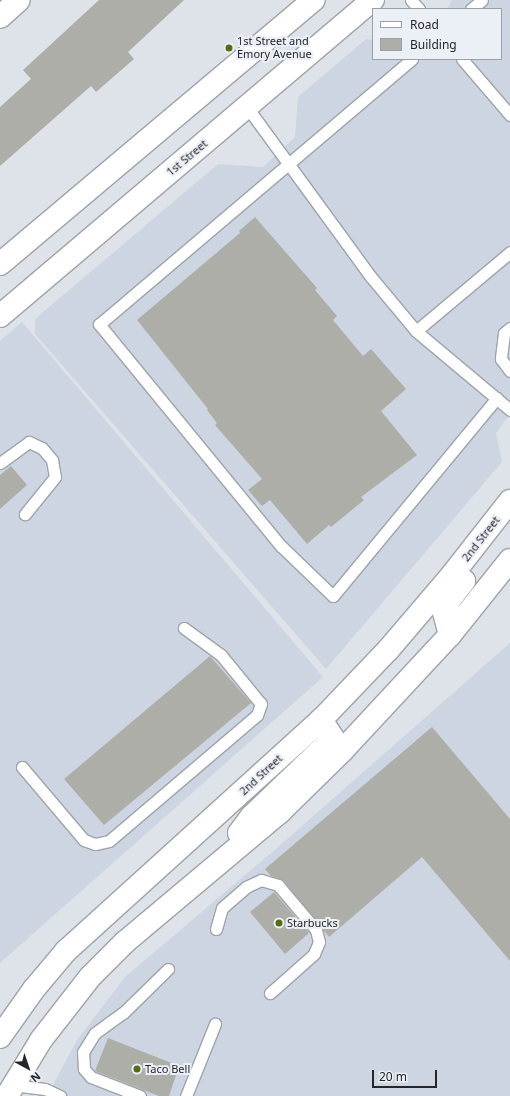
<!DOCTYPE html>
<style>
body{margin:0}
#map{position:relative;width:510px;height:1096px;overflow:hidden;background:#dee2e9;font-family:"Noto Sans",sans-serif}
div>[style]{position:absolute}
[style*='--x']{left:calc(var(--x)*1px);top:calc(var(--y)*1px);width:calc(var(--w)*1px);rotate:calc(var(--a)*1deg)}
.built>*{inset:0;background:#ced5e2}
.building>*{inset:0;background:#acaea7}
.roads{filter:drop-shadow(1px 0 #9fa3a9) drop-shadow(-1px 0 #9fa3a9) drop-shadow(0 1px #9fa3a9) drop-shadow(0 -1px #9fa3a9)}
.service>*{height:11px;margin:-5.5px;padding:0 5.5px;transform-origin:5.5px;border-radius:5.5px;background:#fff}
.minor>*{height:22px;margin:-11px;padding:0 11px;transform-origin:11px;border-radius:11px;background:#fff}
.tertiary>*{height:22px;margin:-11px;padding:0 11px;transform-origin:11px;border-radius:11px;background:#fff}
.dots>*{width:11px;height:11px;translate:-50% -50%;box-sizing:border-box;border:2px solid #ebeff6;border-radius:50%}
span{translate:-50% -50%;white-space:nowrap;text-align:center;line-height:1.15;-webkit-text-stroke:4px #ebeff6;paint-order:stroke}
.poi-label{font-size:11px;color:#252628}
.left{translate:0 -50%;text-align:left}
.street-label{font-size:11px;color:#252628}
.legend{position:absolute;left:372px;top:8px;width:130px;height:52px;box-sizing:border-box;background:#ebeff6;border:1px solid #9c9fa4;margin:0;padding:5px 7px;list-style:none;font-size:12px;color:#252628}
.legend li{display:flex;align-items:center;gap:8px;height:20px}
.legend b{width:20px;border:1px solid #9c9fa4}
.north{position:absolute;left:8px;top:1048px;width:40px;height:40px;-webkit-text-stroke:3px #ebeff6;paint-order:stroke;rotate:140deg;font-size:11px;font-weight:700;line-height:16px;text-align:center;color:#252628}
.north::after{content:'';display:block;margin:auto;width:14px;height:18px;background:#252628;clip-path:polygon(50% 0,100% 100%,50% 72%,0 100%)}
.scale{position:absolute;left:372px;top:1070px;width:65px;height:18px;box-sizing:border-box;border:2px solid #252628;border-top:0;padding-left:5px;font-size:12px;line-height:14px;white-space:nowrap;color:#252628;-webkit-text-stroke:3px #ebeff6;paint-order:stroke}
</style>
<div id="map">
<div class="built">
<i style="clip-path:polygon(452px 0,510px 0,510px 414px,496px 433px,502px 462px,326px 669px,35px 334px,35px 319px,218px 164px,263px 167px,295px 137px,298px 97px,366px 39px,373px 40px,373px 59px,501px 59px,501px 9px,447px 9px)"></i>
<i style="clip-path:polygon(22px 322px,323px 677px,0 963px,0 341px)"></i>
<i style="clip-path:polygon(510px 643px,510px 1096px,47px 1096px,77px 1040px,125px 977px,277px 848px)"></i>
</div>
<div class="building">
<i style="clip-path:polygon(99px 0,184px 0,128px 52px,134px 59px,96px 92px,91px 86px,0 166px,0 107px,31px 79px,23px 70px)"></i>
<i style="clip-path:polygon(255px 217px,317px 288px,315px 290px,337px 316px,333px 320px,363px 356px,371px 349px,406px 389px,381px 411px,417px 455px,361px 497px,364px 500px,331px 527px,329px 525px,307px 544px,270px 500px,262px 506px,248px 490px,262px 479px,215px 425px,217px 423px,207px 410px,208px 409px,137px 320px,240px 233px,239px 231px)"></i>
<i style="clip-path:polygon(11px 466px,27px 485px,0 509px,0 475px)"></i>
<i style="clip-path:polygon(210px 656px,251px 703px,104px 825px,64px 779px)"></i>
<i style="clip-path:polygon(432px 727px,510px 819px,510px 961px,422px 857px,329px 937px,283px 880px,271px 876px,265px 869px)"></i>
<i style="clip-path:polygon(274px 892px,309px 933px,285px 954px,250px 912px)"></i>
<i style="clip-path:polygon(108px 1038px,179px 1066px,169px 1096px,159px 1096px,95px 1071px)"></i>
</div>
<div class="roads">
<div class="service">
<i style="--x:411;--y:0;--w:12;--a:48"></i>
<i style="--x:471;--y:9;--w:14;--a:-39"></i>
<i style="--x:412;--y:59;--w:410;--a:139.7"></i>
<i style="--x:99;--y:324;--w:287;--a:50.7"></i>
<i style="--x:281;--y:546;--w:72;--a:43.9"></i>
<i style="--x:333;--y:596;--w:257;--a:-50.4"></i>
<i style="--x:462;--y:59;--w:74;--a:49.4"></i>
<i style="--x:247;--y:107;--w:210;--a:53.9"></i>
<i style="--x:371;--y:277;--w:70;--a:50.2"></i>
<i style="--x:416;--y:331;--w:123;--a:40"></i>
<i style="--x:510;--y:328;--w:8;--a:140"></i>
<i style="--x:504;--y:333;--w:26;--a:97"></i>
<i style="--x:501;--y:359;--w:15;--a:53"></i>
<i style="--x:416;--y:331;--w:123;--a:-40"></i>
<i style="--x:0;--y:463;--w:36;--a:-36"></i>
<i style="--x:29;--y:442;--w:14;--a:25"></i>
<i style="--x:42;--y:448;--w:16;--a:50"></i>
<i style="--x:52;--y:460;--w:17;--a:80"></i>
<i style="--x:55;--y:477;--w:48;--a:129"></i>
<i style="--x:22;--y:767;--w:96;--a:49.7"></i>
<i style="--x:84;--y:840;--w:12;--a:20"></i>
<i style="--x:95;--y:844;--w:14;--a:-12"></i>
<i style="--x:109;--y:841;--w:150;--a:-40.4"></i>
<i style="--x:223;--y:744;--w:45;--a:-40.5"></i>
<i style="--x:257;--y:715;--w:12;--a:-70"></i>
<i style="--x:261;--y:704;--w:63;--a:-129.2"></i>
<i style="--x:221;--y:655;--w:46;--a:-143.9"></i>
<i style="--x:216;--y:929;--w:22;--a:-74"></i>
<i style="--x:222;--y:908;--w:32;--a:-41"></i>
<i style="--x:246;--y:887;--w:17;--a:-25"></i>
<i style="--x:261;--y:880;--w:18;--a:16"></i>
<i style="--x:278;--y:885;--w:59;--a:49.8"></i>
<i style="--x:316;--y:930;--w:12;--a:76"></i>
<i style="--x:319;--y:942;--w:13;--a:113"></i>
<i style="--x:314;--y:954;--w:59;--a:138.4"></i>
<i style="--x:12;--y:1085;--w:33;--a:7"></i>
<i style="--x:45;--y:1089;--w:17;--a:25"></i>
<i style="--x:140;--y:1096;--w:53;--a:-158.8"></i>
<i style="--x:91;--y:1077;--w:11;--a:-131"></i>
<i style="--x:84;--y:1069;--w:17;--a:-93"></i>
<i style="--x:83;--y:1052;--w:22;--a:-58"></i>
<i style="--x:95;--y:1033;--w:34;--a:-36"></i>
<i style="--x:123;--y:1013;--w:63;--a:-44.4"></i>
<i style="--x:186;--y:1096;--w:78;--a:-68.1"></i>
</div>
<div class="minor">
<i style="--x:0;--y:17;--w:25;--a:-42"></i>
</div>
<div class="tertiary">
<i style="--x:0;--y:264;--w:410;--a:-40.1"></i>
<i style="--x:0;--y:316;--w:489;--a:-40.3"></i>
<i style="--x:450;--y:635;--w:24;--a:-105"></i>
<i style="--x:444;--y:612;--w:14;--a:-65"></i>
<i style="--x:450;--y:599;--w:23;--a:-52"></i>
<i style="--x:239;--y:833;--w:21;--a:-53"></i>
<i style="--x:252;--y:816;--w:112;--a:-43.9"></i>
<i style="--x:333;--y:738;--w:22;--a:-124"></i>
<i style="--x:0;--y:1037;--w:59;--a:-54.7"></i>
<i style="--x:34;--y:989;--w:50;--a:-49.9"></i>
<i style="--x:66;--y:951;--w:344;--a:-42.2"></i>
<i style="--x:321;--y:720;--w:97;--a:-46.3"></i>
<i style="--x:388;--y:650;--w:99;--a:-49.5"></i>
<i style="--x:452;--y:575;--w:94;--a:-51.9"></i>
<i style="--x:7;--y:1096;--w:66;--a:-58.7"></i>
<i style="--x:41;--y:1040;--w:80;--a:-52.1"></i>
<i style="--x:90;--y:977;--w:49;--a:-45"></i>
<i style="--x:125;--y:942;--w:202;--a:-40"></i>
<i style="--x:280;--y:812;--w:88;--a:-44.5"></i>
<i style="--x:343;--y:750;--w:157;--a:-47.1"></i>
<i style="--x:450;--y:635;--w:96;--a:-51.3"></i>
</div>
</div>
<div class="dots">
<i style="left:229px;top:48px;background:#596a14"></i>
<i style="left:279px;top:923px;background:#596a14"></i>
<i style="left:137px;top:1069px;background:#596a14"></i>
</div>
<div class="poi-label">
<span class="left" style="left:237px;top:48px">1st Street and<br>Emory Avenue</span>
<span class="left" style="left:287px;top:923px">Starbucks</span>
<span class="left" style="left:145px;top:1069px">Taco Bell</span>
</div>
<div class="street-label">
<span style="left:187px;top:158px;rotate:-40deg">1st Street</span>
<span style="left:481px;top:539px;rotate:-52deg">2nd Street</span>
<span style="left:261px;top:775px;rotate:-43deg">2nd Street</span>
</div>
<ul class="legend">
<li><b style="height:5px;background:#fff"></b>Road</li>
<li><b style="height:11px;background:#acaea7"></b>Building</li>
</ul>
<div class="north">N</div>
<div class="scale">20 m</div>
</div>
